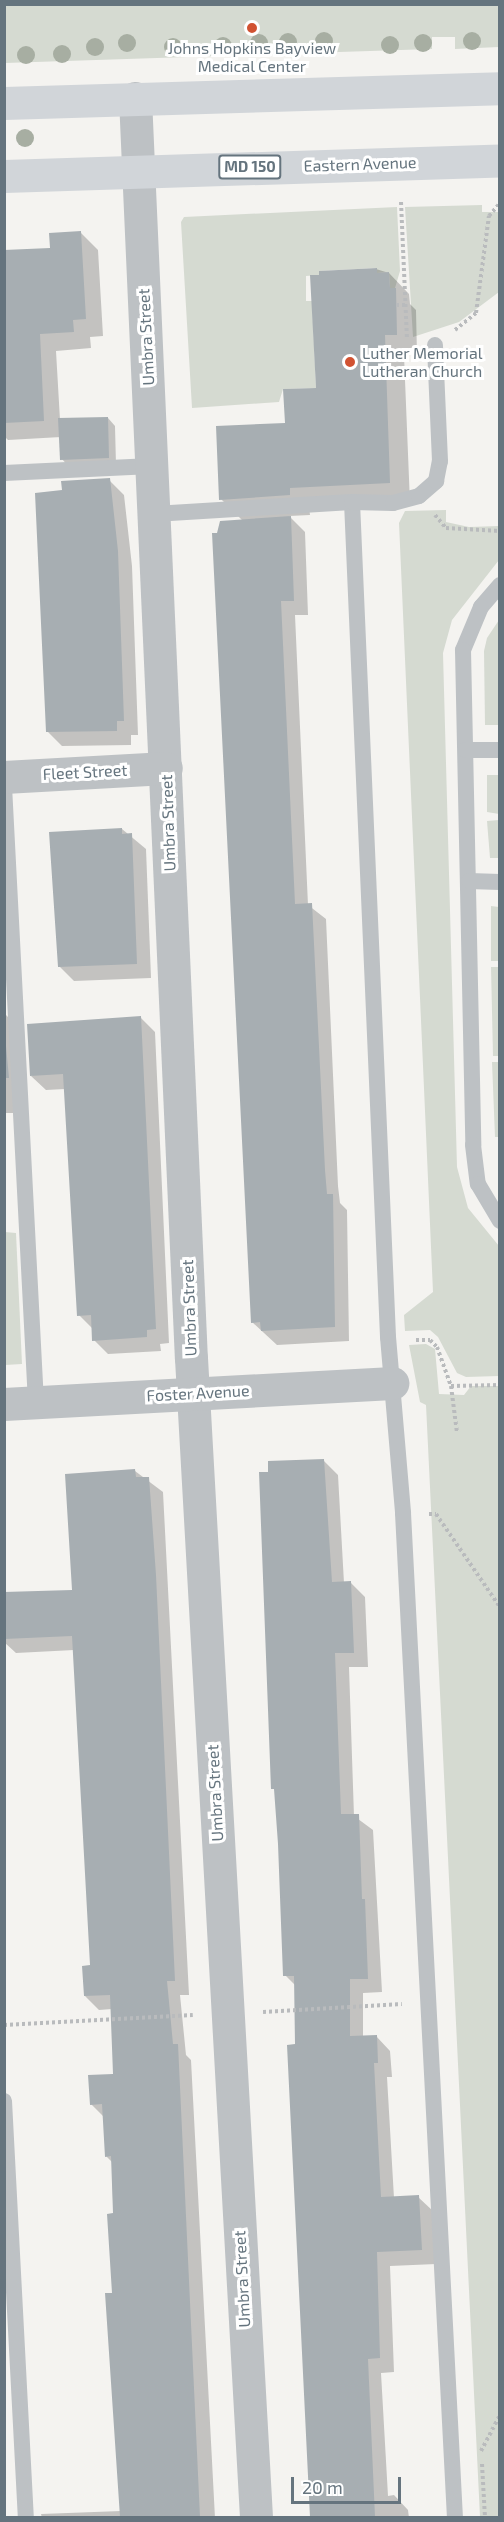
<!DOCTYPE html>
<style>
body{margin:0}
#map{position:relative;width:504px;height:2522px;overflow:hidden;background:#f4f3f0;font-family:"Exo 2",sans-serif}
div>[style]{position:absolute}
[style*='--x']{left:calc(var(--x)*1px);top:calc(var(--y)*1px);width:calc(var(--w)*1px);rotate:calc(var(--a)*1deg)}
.green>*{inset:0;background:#d5dad1}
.shadow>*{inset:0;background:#0003}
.building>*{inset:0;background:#a7aeb2}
.path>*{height:4px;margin-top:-2px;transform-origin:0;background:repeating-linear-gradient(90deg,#b9bbbd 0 3px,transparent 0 6px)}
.lane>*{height:16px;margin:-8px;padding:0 8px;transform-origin:8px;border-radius:8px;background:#bdc1c4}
.street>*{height:33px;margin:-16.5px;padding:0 16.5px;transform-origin:16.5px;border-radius:16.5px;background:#bdc1c4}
.primary>*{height:33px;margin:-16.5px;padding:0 16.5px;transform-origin:16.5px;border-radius:16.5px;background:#d1d5d9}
.trees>*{width:18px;height:18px;margin:-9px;border-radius:50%;background:#a7aea2}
.dots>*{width:16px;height:16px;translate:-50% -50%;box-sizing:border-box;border:3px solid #fff;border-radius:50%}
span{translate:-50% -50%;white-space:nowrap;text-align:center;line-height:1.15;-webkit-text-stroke:6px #fff;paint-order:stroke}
.shield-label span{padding:2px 4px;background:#fff;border:2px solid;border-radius:4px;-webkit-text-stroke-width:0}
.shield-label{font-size:15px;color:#65747e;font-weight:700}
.poi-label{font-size:16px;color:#65747e}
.left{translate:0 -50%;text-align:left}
.street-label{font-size:16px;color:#65747e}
.frame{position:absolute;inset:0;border:6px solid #65747e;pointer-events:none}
.scale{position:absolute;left:291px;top:2477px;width:110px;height:27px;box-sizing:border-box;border:3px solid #65747e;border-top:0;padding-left:8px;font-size:18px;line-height:21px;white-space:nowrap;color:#65747e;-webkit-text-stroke:4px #fff;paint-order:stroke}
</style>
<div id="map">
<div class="green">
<i style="clip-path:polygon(4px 5px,499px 5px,499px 47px,455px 49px,455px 37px,432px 37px,432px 49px,5px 63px)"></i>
<i style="clip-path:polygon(482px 205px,482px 212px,499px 212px,499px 208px,499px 292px,459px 322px,413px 337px,405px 207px)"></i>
<i style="clip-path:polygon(397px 207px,400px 271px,395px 288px,390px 288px,389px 272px,377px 273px,376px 268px,319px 271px,319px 275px,306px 276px,306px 301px,312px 301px,316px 388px,283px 389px,279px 402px,192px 408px,181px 222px,184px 217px)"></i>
<i style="clip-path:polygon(446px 510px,446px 522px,469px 527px,499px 526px,499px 560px,452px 620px,443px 653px,457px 1167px,468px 1208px,499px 1246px,499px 1376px,466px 1377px,457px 1373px,438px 1337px,430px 1330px,405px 1331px,404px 1315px,433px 1292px,399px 523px,405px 511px)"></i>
<i style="clip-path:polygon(499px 620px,499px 725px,485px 725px,484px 651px,487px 638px)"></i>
<i style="clip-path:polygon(487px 775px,499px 775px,499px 814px,487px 812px)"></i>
<i style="clip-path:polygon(499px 820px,499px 858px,490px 858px,487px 821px)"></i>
<i style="clip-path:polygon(491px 906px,499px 907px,499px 961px,491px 961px)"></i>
<i style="clip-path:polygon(491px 967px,499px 967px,499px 1056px,493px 1056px)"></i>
<i style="clip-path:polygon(492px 1062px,499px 1062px,499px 1137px,495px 1137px)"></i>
<i style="clip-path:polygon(5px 1232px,16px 1233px,22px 1364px,5px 1365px)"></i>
<i style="clip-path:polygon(426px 1344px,435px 1349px,439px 1394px,464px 1395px,471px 1386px,499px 1386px,499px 2517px,480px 2517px,426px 1405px,420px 1402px,409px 1345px)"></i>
</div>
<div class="shadow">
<i style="clip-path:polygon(81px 233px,98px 250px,103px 336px,90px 337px,91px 348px,56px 351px,60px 420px,108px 418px,115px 426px,116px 465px,69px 467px,62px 459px,61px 437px,8px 440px,4px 436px,4px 252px,52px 249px)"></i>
<i style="clip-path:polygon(376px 269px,389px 273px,409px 294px,410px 304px,416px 310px,417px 355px,404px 355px,410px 503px,309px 508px,310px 515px,289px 516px,305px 532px,308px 615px,295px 615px,308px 905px,326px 919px,338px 1186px,340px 1203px,347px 1210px,349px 1341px,277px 1345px,252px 1322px,218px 534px,243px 521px,221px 499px,318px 389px)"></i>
<i style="clip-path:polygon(109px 480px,124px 495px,132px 566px,138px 735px,131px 735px,131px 745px,62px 746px,48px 732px)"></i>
<i style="clip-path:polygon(122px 829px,146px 849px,151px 978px,74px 981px,59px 966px)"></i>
<i style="clip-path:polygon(4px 1013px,12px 1021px,16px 1113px,4px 1113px)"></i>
<i style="clip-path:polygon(140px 1017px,155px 1032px,169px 1343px,160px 1344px,161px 1351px,108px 1354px,94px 1340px,93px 1329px,79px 1315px,65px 1089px,46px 1090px,31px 1076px)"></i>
<i style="clip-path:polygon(323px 1460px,338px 1475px,344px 1583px,351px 1583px,365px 1597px,368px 1667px,349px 1667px,354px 1816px,373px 1830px,382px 1992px,363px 1993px,363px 2037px,376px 2036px,390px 2051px,392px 2077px,387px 2077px,394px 2198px,418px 2197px,433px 2211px,436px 2264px,390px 2266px,394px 2372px,381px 2373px,388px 2496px,394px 2495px,408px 2510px,409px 2518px,312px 2518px,289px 2046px,297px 2046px,296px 1986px,285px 1975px,270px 1473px)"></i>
<i style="clip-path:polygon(135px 1471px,163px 1492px,189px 1995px,180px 1995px,186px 2055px,191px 2060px,215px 2518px,42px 2518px,41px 2514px,121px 2511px,112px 2162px,106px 2156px,104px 2117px,91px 2104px,115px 2075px,112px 2009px,99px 2010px,85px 1996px,92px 1967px,74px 1650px,16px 1653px,4px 1642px,4px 1594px,73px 1592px)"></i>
</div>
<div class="building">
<i style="clip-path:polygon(81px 231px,86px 319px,73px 320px,74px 332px,40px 334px,44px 421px,4px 423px,4px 250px,50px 248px,49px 233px)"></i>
<i style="clip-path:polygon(377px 268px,377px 273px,389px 272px,390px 288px,396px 288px,397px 335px,385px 335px,390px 483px,290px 488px,290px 495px,219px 500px,216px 426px,285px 423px,283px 389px,316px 388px,310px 275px,319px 275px,319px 271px)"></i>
<i style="clip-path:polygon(108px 417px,109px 458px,60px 460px,58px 418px)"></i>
<i style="clip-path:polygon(110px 478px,118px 551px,124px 721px,117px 721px,117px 731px,46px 732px,35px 493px,62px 490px,61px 481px)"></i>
<i style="clip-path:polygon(291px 516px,294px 601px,281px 601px,295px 904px,312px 903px,325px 1170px,327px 1194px,333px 1194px,335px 1327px,261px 1331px,260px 1322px,251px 1323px,212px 533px,217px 533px,220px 521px)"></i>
<i style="clip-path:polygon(122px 828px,122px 834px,132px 833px,137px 964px,58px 967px,49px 832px)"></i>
<i style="clip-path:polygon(141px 1016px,156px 1329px,147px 1330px,147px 1337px,92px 1341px,91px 1315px,77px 1316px,63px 1074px,30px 1076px,27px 1024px)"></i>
<i style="clip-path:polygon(4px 1025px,9px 1078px,4px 1078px)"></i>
<i style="clip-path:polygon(324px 1459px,332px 1582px,351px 1581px,354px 1653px,335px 1653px,341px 1814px,359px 1814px,362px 1899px,365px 1899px,368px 1979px,350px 1979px,350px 2036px,377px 2035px,378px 2063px,374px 2063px,381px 2197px,419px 2195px,422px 2250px,377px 2252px,380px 2358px,368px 2359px,375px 2517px,310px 2517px,287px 2045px,295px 2044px,294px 1976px,283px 1976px,278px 1844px,274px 1789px,271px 1789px,259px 1472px,268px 1472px,268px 1461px)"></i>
<i style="clip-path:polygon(135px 1469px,136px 1477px,149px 1477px,156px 1575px,175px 1981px,167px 1981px,173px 2044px,178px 2044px,200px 2517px,120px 2517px,105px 2293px,112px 2293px,107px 2214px,113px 2213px,111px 2156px,105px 2157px,102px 2104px,90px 2105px,88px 2075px,113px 2074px,110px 1995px,84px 1996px,82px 1966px,90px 1965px,72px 1636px,4px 1639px,4px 1592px,72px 1590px,65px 1474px)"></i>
</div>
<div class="path">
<i style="--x:401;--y:202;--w:136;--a:87.5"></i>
<i style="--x:396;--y:305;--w:10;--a:0"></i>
<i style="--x:455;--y:330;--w:27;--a:-39"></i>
<i style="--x:476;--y:313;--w:98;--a:-82.4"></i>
<i style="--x:489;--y:216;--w:17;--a:-50"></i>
<i style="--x:435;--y:515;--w:17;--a:50"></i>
<i style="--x:446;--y:528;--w:54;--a:3.2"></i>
<i style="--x:416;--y:1340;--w:14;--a:0"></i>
<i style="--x:430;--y:1340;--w:10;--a:45"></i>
<i style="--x:437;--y:1347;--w:41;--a:70.3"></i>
<i style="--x:451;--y:1386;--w:49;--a:-1.2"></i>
<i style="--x:451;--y:1386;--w:47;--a:82.7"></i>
<i style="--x:429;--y:1514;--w:7;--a:0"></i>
<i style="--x:436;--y:1514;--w:113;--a:55.5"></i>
<i style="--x:263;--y:2012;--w:139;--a:-3.3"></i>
<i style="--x:4;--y:2025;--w:189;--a:-3"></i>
<i style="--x:481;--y:2451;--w:41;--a:-62.2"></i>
<i style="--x:482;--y:2464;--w:54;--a:86.8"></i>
</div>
<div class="lane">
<i style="--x:4;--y:473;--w:148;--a:-2.7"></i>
<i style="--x:352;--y:502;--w:836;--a:87.53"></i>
<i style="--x:388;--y:1337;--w:177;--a:85.1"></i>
<i style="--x:403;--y:1513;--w:1006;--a:87.04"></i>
<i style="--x:154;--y:514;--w:198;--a:-3.5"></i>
<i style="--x:352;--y:502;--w:41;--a:1.4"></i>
<i style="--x:393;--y:503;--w:27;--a:-15"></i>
<i style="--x:419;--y:496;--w:23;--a:-41"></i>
<i style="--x:436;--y:481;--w:20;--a:-79"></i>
<i style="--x:440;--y:461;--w:116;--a:-92.5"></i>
<i style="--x:500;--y:585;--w:29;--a:131"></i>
<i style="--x:481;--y:607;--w:47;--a:112.7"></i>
<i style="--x:463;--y:650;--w:495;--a:88.8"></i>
<i style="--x:473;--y:1145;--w:39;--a:83"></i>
<i style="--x:478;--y:1184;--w:43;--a:59.3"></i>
<i style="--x:466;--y:750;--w:34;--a:0"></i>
<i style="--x:4;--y:786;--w:617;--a:87.03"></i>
<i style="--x:469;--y:881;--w:31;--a:2"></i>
<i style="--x:4;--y:2101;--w:418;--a:87"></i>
</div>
<div class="street">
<i style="--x:135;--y:98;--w:1261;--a:87.46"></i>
<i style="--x:191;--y:1358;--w:1162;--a:86.79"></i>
<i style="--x:4;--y:777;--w:162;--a:-3.2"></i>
<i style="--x:4;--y:1404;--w:389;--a:-3.1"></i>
</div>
<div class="primary">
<i style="--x:4;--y:103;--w:496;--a:-1.7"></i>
<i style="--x:4;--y:176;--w:496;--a:-1.8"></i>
</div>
<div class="trees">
<i style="left:324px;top:41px"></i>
<i style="left:472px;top:41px"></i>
<i style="left:288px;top:42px"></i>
<i style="left:127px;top:43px"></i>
<i style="left:259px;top:43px"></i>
<i style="left:423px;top:43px"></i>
<i style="left:390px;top:45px"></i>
<i style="left:223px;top:46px"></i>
<i style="left:95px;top:47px"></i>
<i style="left:173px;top:47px"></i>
<i style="left:62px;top:54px"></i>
<i style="left:26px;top:55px"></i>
<i style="left:25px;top:138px"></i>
</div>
<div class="dots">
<i style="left:252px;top:28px;background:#d15232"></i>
<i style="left:350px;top:362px;background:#d15232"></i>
</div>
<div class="shield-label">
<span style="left:250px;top:167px">MD 150</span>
</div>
<div class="poi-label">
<span style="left:252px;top:57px">Johns Hopkins Bayview<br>Medical Center</span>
<span class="left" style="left:362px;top:362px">Luther Memorial<br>Lutheran Church</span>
</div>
<div class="street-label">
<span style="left:360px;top:164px;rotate:-2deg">Eastern Avenue</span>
<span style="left:146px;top:337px;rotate:-93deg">Umbra Street</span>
<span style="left:85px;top:772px;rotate:-3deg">Fleet Street</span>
<span style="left:168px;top:823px;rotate:-92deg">Umbra Street</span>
<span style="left:189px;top:1308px;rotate:-92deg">Umbra Street</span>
<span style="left:198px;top:1393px;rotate:-3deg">Foster Avenue</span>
<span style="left:215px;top:1793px;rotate:-93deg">Umbra Street</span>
<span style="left:242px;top:2279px;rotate:-93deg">Umbra Street</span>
</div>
<div class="frame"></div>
<div class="scale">20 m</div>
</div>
